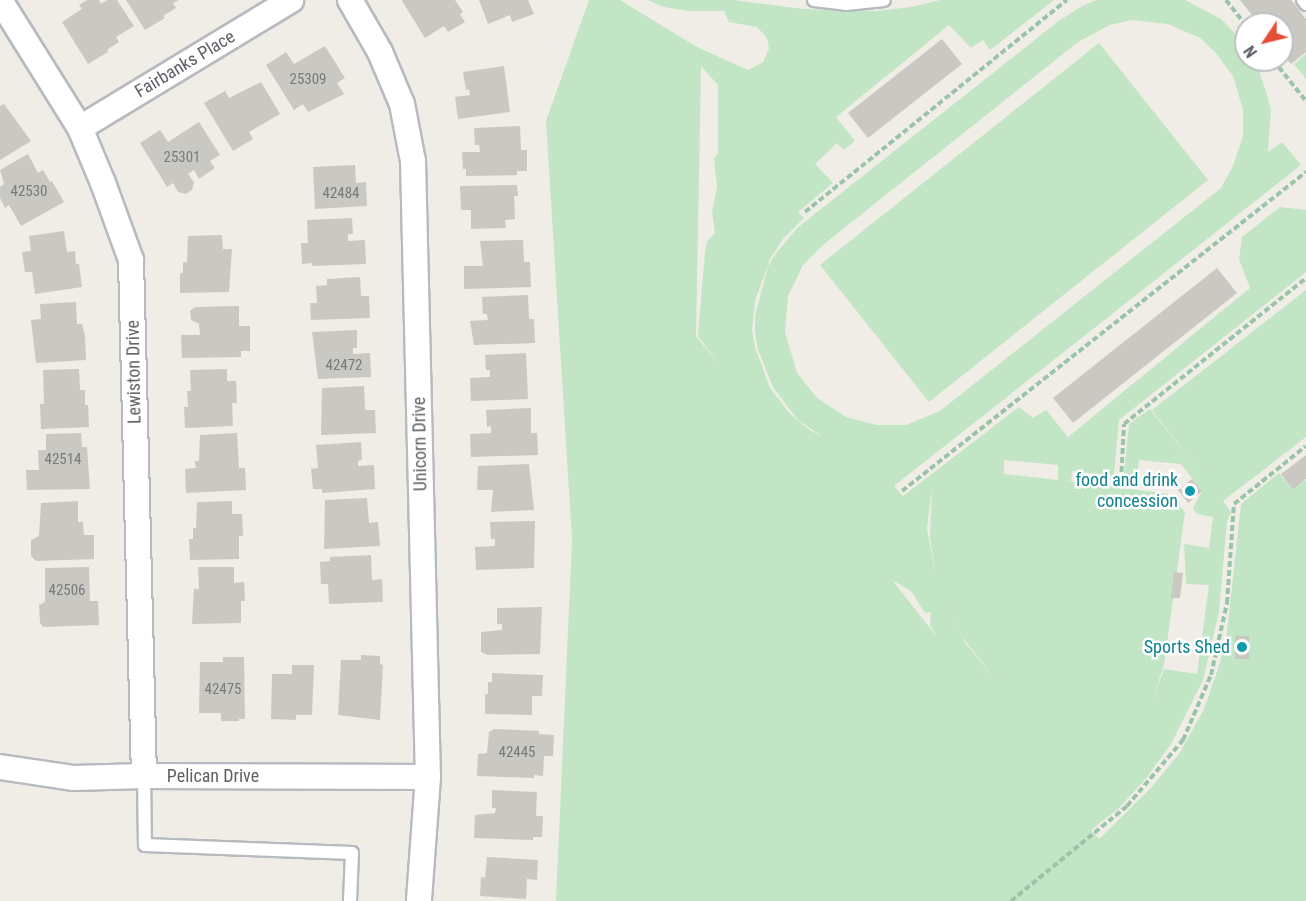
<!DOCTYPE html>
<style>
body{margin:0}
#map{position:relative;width:1306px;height:901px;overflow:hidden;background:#efede5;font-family:"Roboto Condensed",sans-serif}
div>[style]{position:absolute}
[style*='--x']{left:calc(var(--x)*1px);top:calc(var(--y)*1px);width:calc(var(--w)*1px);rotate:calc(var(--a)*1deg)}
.green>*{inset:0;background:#c2e5c5}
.building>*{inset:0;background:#cac8c2}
.path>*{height:4px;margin-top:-2px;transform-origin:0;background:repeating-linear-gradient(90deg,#9ac4a9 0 6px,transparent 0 9px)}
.roads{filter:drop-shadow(2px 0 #b7babe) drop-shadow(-2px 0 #b7babe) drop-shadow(0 2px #b7babe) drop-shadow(0 -2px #b7babe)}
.lane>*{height:12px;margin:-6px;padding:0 6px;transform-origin:6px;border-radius:6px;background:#fff}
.street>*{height:24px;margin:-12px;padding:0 12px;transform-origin:12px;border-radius:12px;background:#fff}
.dots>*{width:16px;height:16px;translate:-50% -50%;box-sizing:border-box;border:3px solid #fff;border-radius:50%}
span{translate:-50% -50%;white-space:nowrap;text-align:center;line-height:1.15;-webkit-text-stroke:5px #fff;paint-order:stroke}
.number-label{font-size:15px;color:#787a7c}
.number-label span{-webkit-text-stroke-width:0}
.street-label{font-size:18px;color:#5d6065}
.culture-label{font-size:18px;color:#0d838f}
.right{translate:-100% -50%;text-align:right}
.north{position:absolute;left:1234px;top:12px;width:60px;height:60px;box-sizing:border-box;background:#fff;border:2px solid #bebfc1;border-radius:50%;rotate:235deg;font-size:16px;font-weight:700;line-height:24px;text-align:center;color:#5d6065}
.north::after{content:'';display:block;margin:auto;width:21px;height:27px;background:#e45035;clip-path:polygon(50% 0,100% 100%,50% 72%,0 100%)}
</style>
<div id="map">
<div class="green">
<i style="clip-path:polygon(evenodd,589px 0,620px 0,697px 47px,748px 70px,763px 62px,769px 49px,767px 38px,757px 27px,729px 22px,724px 11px,688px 11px,664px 7px,647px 0,733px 0,803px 9px,876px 11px,911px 7px,940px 0,1054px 0,990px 50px,983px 40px,971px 48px,949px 25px,836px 117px,855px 141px,844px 150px,837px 143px,815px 164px,833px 183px,798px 212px,804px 218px,783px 239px,770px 259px,755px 301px,752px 330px,755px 347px,770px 388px,790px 414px,810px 430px,823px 437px,797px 419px,773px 387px,758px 350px,755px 332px,755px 316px,768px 266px,777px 252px,797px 228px,1060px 20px,1084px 5px,1097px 0,1185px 0,1221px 19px,1246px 45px,1246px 60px,1256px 60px,1257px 63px,1271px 109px,1268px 152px,1282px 142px,1301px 165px,894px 486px,903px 496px,1019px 407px,1033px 418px,1046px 410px,1068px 437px,1250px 288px,1239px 259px,1242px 237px,1280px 207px,1306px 210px,1306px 272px,1119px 420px,1114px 476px,1072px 471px,1071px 481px,1061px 480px,1169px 494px,1185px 512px,1164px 665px,1151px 704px,1164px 669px,1197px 674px,1209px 585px,1186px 584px,1184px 544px,1209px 548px,1213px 517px,1197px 514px,1193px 508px,1202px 491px,1181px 464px,1139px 460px,1137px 480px,1129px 479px,1124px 473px,1129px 424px,1150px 409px,1203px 475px,1152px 410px,1306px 290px,1306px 437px,1223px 501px,1231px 512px,1227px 521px,1219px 612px,1203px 680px,1171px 744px,1147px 777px,1119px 808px,1091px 830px,1099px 839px,1150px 789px,1179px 754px,1204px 709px,1220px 663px,1227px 632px,1241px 504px,1279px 473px,1293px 490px,1306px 480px,1306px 901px,556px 901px,572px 540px,546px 121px,589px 0,1132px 20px,1168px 24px,1200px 38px,1215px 52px,1233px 76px,1243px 109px,1243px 136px,1233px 166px,1221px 188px,940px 411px,906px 425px,876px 425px,846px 417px,817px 398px,797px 373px,785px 332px,788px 296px,803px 265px,824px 244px,1078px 42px,1110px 25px,1132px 20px,589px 0,701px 66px,718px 85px,718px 153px,714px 159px,717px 187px,712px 211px,715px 233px,707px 242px,705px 252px,698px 336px,720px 366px,696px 336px,701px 66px,589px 0,1004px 460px,1058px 465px,1058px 480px,1004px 474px,1004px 460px,589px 0,932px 487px,930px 537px,936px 577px,927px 528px,932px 487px,589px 0,892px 580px,911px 591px,925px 613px,931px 612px,930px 625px,937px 637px,892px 580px,589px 0,942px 599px,961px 635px,994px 678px,966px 644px,942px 599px)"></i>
<i style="clip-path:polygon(1099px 43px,1208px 180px,929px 402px,820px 265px)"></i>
<i style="clip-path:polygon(1306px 54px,1306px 79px,1294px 64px)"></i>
</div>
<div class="building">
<i style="clip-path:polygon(87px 0,99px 0,101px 4px,107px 0,117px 0,134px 26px,116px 37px,119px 42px,107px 50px,108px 52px,88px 64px,62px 22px,82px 9px,79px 5px)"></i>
<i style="clip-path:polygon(126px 0,179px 0,173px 3px,176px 8px,163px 16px,165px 18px,145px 30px)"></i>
<i style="clip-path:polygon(403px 0,455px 0,463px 12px,460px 14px,465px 22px,448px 32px,444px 26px,425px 38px,402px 1px)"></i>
<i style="clip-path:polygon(479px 0,528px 0,534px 14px,512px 22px,510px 15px,488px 24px)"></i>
<i style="clip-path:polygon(1240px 0,1291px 0,1306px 19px,1306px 52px,1291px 64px,1282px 54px,1282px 24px,1259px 24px)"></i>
<i style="clip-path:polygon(942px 39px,962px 64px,868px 138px,848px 113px)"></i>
<i style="clip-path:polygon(325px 46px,345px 78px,337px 83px,344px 94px,308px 112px,303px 104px,294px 110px,266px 65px,286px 52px,294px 64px)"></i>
<i style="clip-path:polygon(504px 66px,510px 112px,458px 119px,455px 97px,470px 95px,469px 89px,466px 90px,463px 72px)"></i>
<i style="clip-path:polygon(261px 82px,280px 114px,249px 132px,253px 139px,233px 151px,204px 103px,225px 91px,229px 98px)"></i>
<i style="clip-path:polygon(4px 104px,31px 141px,0 160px,0 106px)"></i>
<i style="clip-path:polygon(199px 122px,220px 155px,210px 161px,215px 168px,199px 179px,194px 170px,188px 174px,194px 182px,192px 190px,186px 194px,178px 192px,173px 183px,167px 187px,140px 143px,160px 130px,168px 142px)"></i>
<i style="clip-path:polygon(520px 126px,521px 150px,527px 150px,527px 171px,517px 171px,517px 175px,466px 176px,466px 169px,463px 169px,462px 152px,480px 152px,479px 145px,475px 145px,474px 128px)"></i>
<i style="clip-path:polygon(28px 154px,38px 173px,43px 170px,50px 182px,52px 181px,64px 202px,21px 226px,9px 205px,5px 208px,0 198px,0 187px,4px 184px,0 170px)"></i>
<i style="clip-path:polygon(355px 165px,356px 183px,366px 182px,367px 206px,315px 209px,313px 167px)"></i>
<i style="clip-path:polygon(517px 185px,518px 196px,514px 196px,515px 219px,505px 220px,506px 228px,471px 229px,471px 210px,461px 210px,460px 186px)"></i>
<i style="clip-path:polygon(352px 218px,353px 234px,348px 234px,348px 241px,365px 240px,366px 264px,312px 266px,312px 263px,302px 264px,301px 243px,308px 243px,307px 220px)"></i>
<i style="clip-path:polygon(64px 231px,67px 252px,75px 251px,76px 264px,79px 264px,82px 287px,35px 294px,32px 272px,25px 272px,22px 252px,31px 251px,29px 236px)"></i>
<i style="clip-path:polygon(222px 235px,223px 249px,232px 249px,229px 292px,180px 293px,180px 273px,183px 273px,183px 262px,187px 262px,188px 236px)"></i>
<i style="clip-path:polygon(523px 240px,524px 262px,530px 262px,531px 287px,464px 289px,464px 266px,483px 266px,480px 241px)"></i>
<i style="clip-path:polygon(1217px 268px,1237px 293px,1073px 423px,1053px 398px)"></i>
<i style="clip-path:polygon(360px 277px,361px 296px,369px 296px,370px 318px,311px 320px,310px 303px,317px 303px,316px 286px,327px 285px,327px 279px)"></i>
<i style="clip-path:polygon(528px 295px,529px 319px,534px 319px,535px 343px,474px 345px,470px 321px,488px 320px,487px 314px,483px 314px,482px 297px)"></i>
<i style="clip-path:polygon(76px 302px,77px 324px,82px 324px,85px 336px,86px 360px,36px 363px,31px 320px,41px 319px,40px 304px)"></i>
<i style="clip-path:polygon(239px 306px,239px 326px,250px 326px,250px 351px,241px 351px,241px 357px,182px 358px,181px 335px,200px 335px,199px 324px,191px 320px,190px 311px,195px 307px)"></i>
<i style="clip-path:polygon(357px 330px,357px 348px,353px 348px,353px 354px,370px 353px,371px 377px,318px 379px,312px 332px)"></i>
<i style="clip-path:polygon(526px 353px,528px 399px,471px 401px,470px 378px,490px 377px,490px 370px,486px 370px,485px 355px)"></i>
<i style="clip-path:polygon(79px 369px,80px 390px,85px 390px,85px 405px,88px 405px,89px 427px,41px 429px,40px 404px,44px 404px,43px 370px)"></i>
<i style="clip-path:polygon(227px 369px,227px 381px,236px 381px,237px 403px,232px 403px,233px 426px,185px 428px,184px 407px,188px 407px,187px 391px,191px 391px,190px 370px)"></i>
<i style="clip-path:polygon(364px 386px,365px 410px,375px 410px,376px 433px,321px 435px,322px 388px)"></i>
<i style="clip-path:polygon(531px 408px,531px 433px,537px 433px,538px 455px,471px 457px,470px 434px,491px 433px,491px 426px,487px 427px,486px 410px)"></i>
<i style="clip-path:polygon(81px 433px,82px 447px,87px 447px,90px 489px,27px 490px,26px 470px,39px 470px,38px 450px,46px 450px,46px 434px)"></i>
<i style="clip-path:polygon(237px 433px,239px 468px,245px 468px,246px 490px,186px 493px,185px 469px,196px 468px,195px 461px,199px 461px,200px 435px)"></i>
<i style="clip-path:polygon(361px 442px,362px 460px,358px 461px,358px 466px,374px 465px,375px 489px,322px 493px,322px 489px,313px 489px,311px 469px,318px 468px,316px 445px)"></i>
<i style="clip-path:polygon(1306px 455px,1306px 479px,1293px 490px,1281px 474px)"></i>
<i style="clip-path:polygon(529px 464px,534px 510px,491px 512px,493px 490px,477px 490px,478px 466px)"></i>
<i style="clip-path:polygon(1076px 476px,1108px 480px,1107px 488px,1076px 486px)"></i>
<i style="clip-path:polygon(1192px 479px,1202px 491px,1188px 503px,1178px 490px)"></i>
<i style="clip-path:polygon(367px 498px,369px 523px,378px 522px,380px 546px,324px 549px,325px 500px)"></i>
<i style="clip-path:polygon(78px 501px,78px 522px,83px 522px,84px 535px,94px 535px,94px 559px,36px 561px,31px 556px,31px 540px,39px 536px,41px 503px)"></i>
<i style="clip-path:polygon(232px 501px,232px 514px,242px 514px,243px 536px,239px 536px,239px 559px,190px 560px,189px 539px,193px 539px,193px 528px,196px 528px,197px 502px)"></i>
<i style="clip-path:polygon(535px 521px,534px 568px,476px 570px,475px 547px,495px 546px,495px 539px,491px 539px,490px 522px)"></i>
<i style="clip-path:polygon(371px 555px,372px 580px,382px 579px,383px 602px,329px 604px,328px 584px,321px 584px,320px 562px,330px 561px,330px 557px)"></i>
<i style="clip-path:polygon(89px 567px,90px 601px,98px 601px,99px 625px,43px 627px,40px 623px,39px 605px,45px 602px,45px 568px)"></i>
<i style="clip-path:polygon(198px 567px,234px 567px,234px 583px,244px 582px,245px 601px,241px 601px,241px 623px,192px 624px,194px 589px,199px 589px)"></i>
<i style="clip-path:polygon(1174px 572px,1183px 573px,1180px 598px,1171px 598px)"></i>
<i style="clip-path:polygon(542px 607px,540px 654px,488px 655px,481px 652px,481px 632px,502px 630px,502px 624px,497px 624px,497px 608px)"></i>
<i style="clip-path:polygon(1235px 636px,1249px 636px,1249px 659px,1235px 659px)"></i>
<i style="clip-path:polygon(361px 655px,380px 656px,380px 664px,383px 665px,380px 720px,338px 715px,341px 660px,361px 660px)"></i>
<i style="clip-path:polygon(223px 657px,244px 657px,245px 719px,239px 719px,239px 721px,221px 721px,221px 713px,199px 713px,200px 662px,223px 662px)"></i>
<i style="clip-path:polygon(292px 665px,314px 665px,312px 715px,296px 715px,296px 720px,271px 719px,272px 674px,292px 674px)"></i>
<i style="clip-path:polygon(492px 673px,543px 675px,542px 696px,532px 696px,532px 715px,485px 714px,485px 694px,488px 694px,488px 682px,492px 682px)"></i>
<i style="clip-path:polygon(494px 729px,539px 731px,539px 734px,554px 735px,553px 756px,544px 756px,543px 776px,534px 775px,534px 778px,477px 776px,478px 754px,487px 753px,489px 732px)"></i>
<i style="clip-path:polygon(492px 790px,537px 792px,536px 816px,543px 816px,542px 837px,533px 837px,533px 840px,474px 838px,475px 815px,495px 813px,496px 808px,492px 808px)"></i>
<i style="clip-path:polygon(487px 857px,538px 860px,537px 880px,527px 879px,526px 899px,480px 896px,481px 877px,485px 878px)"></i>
</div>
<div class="path">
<i style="--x:1226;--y:0;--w:33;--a:52"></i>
<i style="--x:1273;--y:60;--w:53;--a:51.2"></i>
<i style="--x:805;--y:212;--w:337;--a:-39"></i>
<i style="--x:1121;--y:481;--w:57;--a:-87"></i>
<i style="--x:1124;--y:424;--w:233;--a:-38.7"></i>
<i style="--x:902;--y:491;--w:515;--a:-38.29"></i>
<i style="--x:1011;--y:901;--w:150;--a:-39.3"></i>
<i style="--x:1127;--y:806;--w:87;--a:-49.7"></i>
<i style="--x:1183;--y:740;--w:71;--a:-66.7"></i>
<i style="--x:1211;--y:675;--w:74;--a:-77.5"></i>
<i style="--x:1227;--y:603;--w:99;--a:-86"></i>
<i style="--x:1234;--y:504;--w:92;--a:-38.9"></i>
</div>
<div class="roads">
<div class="lane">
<i style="--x:814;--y:0;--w:32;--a:7"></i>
<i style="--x:846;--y:4;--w:38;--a:-6"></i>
<i style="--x:1303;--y:0;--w:5;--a:53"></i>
<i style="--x:144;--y:776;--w:69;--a:89.2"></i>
<i style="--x:145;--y:845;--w:207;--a:2.2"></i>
<i style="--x:352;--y:853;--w:48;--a:92.4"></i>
</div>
<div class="street">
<i style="--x:0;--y:0;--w:151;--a:58"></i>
<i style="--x:80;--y:128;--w:60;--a:67.3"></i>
<i style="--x:103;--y:183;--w:82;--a:70"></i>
<i style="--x:131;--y:260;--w:516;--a:88.56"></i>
<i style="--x:350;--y:0;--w:60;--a:60"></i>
<i style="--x:380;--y:52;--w:56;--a:67.1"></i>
<i style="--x:402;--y:104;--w:58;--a:79.1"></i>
<i style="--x:413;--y:161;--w:616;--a:88.61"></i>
<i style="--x:428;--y:777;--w:124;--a:94.2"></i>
<i style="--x:80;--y:128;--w:247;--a:-31.2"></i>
<i style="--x:0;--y:767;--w:75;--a:8.5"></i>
<i style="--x:74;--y:778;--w:70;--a:-1.6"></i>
<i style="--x:144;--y:776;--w:284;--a:0.2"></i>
</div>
</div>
<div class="dots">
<i style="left:1190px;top:491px;background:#0f9aa8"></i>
<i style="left:1242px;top:647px;background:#0f9aa8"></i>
</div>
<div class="number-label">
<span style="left:308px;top:80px">25309</span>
<span style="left:182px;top:158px">25301</span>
<span style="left:29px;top:192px">42530</span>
<span style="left:341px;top:194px">42484</span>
<span style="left:344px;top:366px">42472</span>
<span style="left:63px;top:460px">42514</span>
<span style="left:67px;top:591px">42506</span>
<span style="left:223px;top:690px">42475</span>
<span style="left:517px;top:753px">42445</span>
</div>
<div class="street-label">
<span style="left:185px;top:64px;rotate:-31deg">Fairbanks Place</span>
<span style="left:134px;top:372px;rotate:-91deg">Lewiston Drive</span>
<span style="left:420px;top:444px;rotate:-91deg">Unicorn Drive</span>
<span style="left:213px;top:776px">Pelican Drive</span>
</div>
<div class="culture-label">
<span class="right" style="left:1178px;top:491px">food and drink<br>concession</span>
<span class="right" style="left:1230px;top:647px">Sports Shed</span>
</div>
<div class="north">N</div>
</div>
